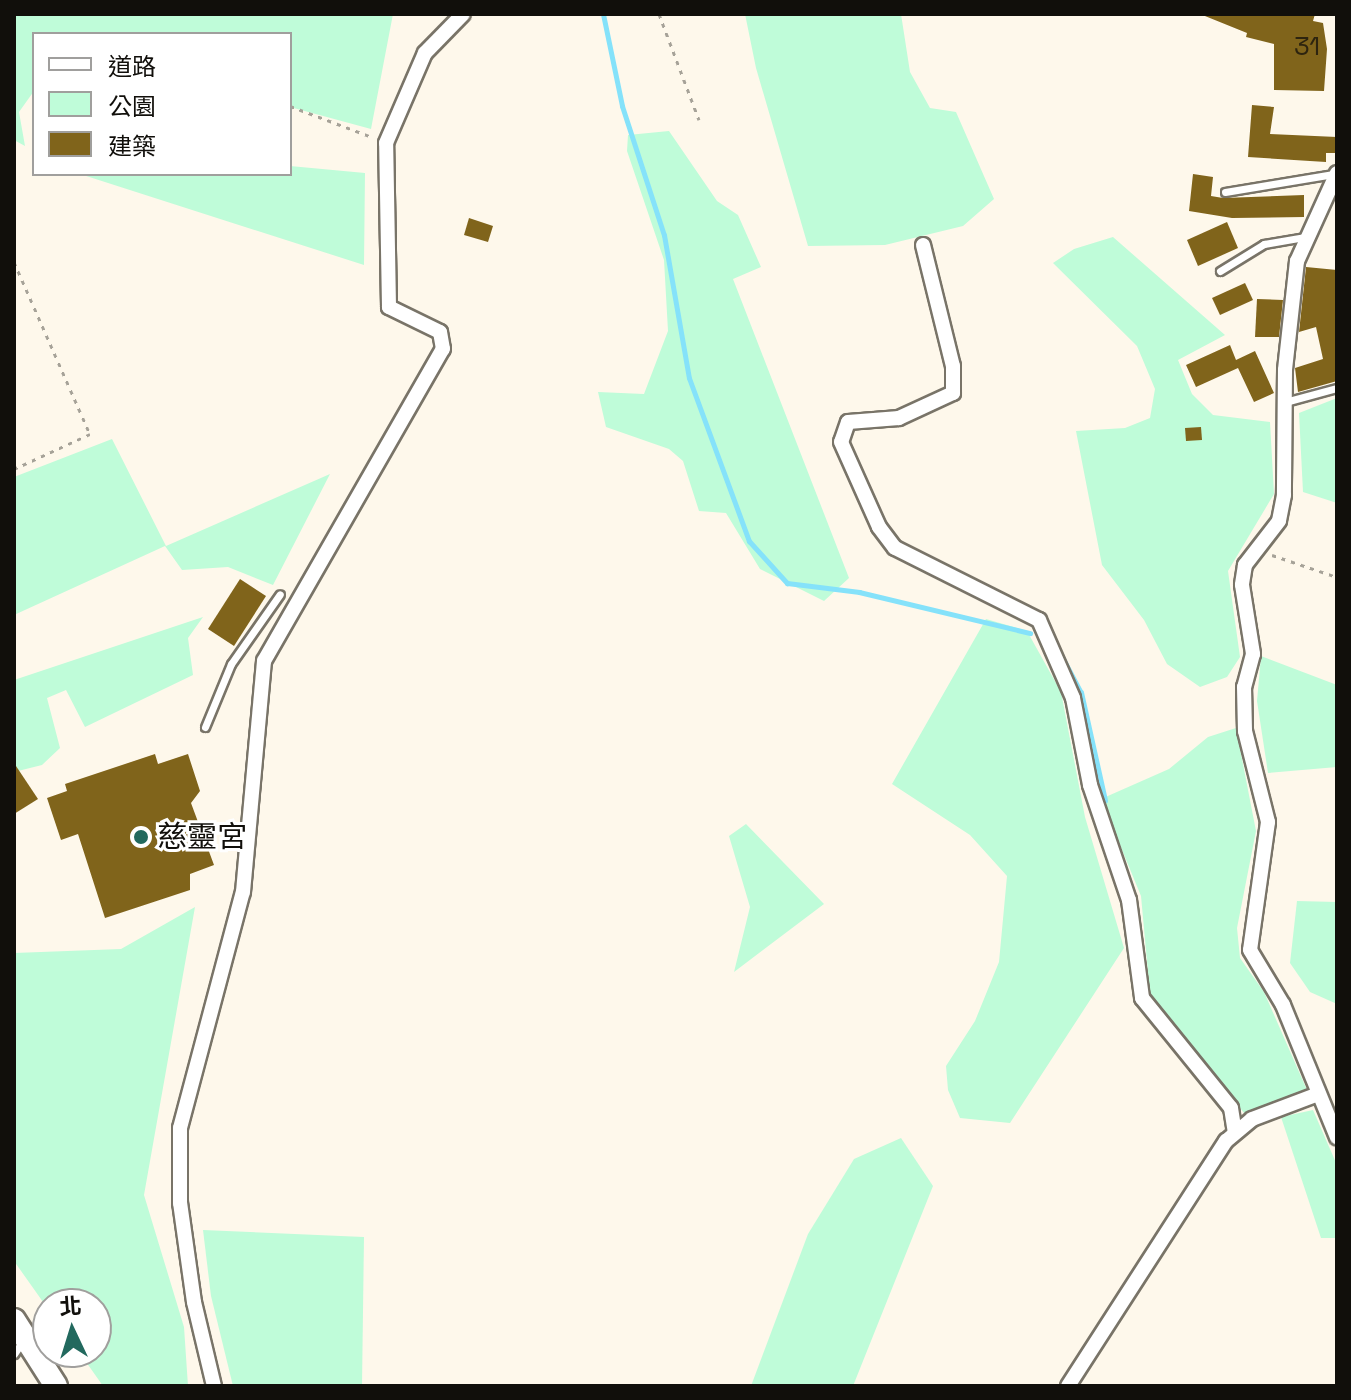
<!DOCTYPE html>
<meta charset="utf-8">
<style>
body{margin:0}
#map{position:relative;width:1351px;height:1400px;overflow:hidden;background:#fef8eb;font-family:"Space Grotesk","Noto Sans TC",sans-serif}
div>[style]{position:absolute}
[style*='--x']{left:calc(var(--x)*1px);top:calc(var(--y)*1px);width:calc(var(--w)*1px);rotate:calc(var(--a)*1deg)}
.green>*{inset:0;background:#bffcd9}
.stream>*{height:5px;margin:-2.5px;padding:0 2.5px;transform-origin:2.5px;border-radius:2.5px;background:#85e2fa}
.building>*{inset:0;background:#80641b}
.path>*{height:3px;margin-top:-1.5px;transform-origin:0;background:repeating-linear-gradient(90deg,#a6a298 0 4px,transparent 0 10px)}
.roads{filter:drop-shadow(2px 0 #797468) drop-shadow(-2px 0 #797468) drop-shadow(0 2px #797468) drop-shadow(0 -2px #797468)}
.service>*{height:7px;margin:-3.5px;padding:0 3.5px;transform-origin:3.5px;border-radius:3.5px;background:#fff}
.minor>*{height:14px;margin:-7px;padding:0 7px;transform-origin:7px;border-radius:7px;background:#fff}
.primary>*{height:22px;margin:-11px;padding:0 11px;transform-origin:11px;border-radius:11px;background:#fff}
.dots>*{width:22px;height:22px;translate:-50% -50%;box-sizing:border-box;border:4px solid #fff;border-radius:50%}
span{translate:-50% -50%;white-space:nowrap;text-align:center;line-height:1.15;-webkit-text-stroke:6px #fff;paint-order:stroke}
.number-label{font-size:26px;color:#2d240f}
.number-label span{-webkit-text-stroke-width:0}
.poi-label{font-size:30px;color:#110f0b}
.left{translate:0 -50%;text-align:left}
.frame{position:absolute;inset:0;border:16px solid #110f0b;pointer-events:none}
.legend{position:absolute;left:32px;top:32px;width:260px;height:144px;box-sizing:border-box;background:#fff;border:2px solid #a09f9d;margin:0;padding:10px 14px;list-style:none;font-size:24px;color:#110f0b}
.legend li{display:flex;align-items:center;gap:16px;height:40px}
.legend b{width:40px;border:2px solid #a09f9d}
.north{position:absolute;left:32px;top:1288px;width:80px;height:80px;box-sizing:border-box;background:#fff;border:2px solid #a09f9d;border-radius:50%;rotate:356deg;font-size:22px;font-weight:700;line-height:32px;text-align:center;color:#110f0b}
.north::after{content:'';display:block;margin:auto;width:28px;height:36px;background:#22695e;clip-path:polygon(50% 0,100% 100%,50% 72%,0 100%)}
</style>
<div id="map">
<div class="green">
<i style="clip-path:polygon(14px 14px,393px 14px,371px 129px,290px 107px,290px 34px,34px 34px,34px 91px,19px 112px,25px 146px,14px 140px)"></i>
<i style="clip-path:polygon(745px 14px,901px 14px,910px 72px,930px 108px,956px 112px,994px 199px,963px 226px,885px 245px,808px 246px,756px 68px)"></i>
<i style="clip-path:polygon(669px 131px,717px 201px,738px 215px,761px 267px,733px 279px,849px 578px,824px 601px,760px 569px,726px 513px,699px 511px,683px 461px,669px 449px,606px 427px,598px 392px,644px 394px,668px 331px,664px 260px,627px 151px,628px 135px)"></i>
<i style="clip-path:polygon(290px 166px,365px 173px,364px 265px,80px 174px,290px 174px)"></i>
<i style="clip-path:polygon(1113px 237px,1225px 335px,1178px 360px,1192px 394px,1213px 415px,1270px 422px,1274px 494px,1228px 571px,1240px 657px,1227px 677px,1200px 687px,1167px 664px,1144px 620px,1102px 565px,1076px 431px,1125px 428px,1150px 418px,1155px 389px,1137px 346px,1053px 263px,1074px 249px)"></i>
<i style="clip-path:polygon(1337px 398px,1337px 503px,1303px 492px,1299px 413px)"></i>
<i style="clip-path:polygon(112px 439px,166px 546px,330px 474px,273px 585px,228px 567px,182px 570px,165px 546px,14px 615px,14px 477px)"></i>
<i style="clip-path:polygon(203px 617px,188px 638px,193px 675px,85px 727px,66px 690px,47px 698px,60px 748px,42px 765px,14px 772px,14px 680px)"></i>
<i style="clip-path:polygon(986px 619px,1027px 631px,1061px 692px,1085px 817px,1124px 948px,1010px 1123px,960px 1118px,948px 1090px,946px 1066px,975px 1021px,999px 962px,1007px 876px,970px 835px,892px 784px)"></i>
<i style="clip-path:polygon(1261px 656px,1337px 685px,1337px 767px,1268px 773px,1257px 701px)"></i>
<i style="clip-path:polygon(1236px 728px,1256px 831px,1237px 928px,1240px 958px,1264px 992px,1307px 1090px,1244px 1113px,1150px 994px,1141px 896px,1101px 799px,1169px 769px,1208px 737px)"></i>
<i style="clip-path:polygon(746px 824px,824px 904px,734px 972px,750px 907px,729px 836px)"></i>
<i style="clip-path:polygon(1297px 901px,1337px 902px,1337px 1004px,1310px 992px,1290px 963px)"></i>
<i style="clip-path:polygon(195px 907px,144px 1195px,184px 1327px,188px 1386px,103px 1386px,79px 1352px,96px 1352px,96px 1304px,48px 1304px,48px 1309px,14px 1261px,14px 953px,121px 949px)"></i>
<i style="clip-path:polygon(1313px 1110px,1337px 1165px,1337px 1238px,1321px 1238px,1281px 1117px)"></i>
<i style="clip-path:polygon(901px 1138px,933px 1186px,853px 1386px,751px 1386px,808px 1234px,854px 1159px)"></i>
<i style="clip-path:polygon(203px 1230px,364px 1237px,362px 1386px,233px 1386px,211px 1296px)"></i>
</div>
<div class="stream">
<i style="--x:603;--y:14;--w:94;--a:78.3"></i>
<i style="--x:622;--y:106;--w:136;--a:72"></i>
<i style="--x:664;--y:235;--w:145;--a:80.1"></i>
<i style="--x:689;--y:378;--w:174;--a:69.8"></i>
<i style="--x:749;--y:541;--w:57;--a:47.9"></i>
<i style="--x:787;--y:583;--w:73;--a:7.1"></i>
<i style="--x:859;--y:592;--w:176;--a:13.5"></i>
<i style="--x:1062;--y:657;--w:40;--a:62"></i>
<i style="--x:1081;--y:692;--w:111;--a:77.5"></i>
</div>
<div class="building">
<i style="clip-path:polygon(1200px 14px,1315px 14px,1313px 21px,1323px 23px,1327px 49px,1324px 91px,1274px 90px,1274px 44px,1246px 37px,1247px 33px)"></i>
<i style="clip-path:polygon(1252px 105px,1274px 107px,1270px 134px,1337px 137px,1337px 153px,1326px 153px,1326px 162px,1248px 157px)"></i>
<i style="clip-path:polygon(1193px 174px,1213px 177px,1211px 196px,1223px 198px,1304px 195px,1304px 217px,1232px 218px,1189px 211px)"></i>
<i style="clip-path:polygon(469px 218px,493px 226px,488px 242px,464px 235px)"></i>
<i style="clip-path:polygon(1227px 222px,1238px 248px,1198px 266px,1187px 240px)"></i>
<i style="clip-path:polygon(1306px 267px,1337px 270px,1337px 381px,1298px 392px,1295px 368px,1323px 359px,1316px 327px,1299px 332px)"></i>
<i style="clip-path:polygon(1245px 283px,1253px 300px,1220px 315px,1212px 298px)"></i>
<i style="clip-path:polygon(1257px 299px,1283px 300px,1279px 337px,1255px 337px)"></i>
<i style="clip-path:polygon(1230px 345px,1236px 360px,1255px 351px,1274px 393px,1254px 402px,1238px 368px,1196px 387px,1186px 365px)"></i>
<i style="clip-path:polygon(1201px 427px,1202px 440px,1186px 441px,1185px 428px)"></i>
<i style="clip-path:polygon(240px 579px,266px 596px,234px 646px,208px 629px)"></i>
<i style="clip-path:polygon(155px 754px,158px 764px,188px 754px,200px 791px,191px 803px,214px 865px,190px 874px,190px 890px,105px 918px,78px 834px,61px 840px,47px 798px,67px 791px,65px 784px)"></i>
<i style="clip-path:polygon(14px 763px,38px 799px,14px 814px)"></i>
</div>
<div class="path">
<i style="--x:659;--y:14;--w:113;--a:69.3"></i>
<i style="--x:290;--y:106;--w:88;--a:20.7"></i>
<i style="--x:14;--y:262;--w:188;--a:66.2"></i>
<i style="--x:90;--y:434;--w:84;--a:155.3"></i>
<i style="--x:1272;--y:555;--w:69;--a:18.7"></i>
</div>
<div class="roads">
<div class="service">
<i style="--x:1225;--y:192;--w:110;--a:-9.4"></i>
<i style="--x:1220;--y:271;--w:52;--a:-31.5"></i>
<i style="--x:1264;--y:244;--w:42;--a:-9.7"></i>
<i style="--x:1285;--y:402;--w:54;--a:-15.1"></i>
<i style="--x:205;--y:727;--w:68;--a:-67.6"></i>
<i style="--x:231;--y:664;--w:85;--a:-55"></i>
<i style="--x:14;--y:1354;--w:18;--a:-56"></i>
</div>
<div class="minor">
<i style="--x:1337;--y:173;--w:97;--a:114.4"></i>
<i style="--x:1297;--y:261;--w:110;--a:96.3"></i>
<i style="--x:1285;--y:370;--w:125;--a:90.5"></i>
<i style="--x:1284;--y:495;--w:26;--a:101"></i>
<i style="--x:1279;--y:521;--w:56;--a:127.7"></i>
<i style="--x:1245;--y:565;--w:20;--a:99"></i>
<i style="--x:1242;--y:585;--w:70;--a:80.9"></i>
<i style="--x:1253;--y:654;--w:34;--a:105"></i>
<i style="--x:1244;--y:687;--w:44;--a:88.7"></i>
<i style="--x:1245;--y:731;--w:94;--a:75.8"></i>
<i style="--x:1268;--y:822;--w:129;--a:98"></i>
<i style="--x:1250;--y:950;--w:64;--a:59"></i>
<i style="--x:1283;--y:1005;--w:143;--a:67.8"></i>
<i style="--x:923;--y:245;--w:125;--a:76.1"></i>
<i style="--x:953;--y:366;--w:27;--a:90"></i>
<i style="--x:953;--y:393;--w:60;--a:155.2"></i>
<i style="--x:899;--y:418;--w:51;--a:175.5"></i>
<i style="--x:848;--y:422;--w:21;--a:109"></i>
<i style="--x:841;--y:442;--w:93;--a:65.9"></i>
<i style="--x:879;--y:527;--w:26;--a:53"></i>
<i style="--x:895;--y:548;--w:161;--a:26.6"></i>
<i style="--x:1039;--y:620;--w:85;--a:66.4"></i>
<i style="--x:1073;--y:698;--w:89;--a:78.9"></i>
<i style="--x:1090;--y:785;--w:121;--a:71.3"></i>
<i style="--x:1129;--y:900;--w:99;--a:82.4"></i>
<i style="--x:1142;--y:998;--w:141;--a:51"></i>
<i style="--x:1231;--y:1108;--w:24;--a:81"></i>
<i style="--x:214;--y:1386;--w:86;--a:-103.4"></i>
<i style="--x:194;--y:1302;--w:100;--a:-98"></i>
<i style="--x:180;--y:1203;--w:75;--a:-90"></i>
<i style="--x:180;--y:1128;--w:244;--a:-75.1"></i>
<i style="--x:243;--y:892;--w:232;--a:-84.8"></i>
<i style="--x:264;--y:661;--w:360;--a:-60.2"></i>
<i style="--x:443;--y:349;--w:17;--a:-100"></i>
<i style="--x:440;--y:332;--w:57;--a:-153.9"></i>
<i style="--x:389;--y:307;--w:164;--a:-91"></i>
<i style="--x:386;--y:143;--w:98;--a:-66.6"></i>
<i style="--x:425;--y:53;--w:54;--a:-45.7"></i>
<i style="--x:1068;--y:1386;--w:292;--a:-57.2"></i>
<i style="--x:1226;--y:1141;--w:34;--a:-40"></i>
<i style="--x:1252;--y:1119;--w:71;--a:-20.7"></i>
</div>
<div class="primary">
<i style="--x:14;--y:1320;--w:78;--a:57.5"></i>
</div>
</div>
<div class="dots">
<i style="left:141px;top:837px;background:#22695e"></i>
</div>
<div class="number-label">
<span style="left:1307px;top:47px">31</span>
</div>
<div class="poi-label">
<span class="left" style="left:157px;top:837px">慈靈宮</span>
</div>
<div class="frame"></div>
<ul class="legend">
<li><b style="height:10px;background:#fff"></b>道路</li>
<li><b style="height:22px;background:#bffcd9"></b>公園</li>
<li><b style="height:22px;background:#80641b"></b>建築</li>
</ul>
<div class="north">北</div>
</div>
